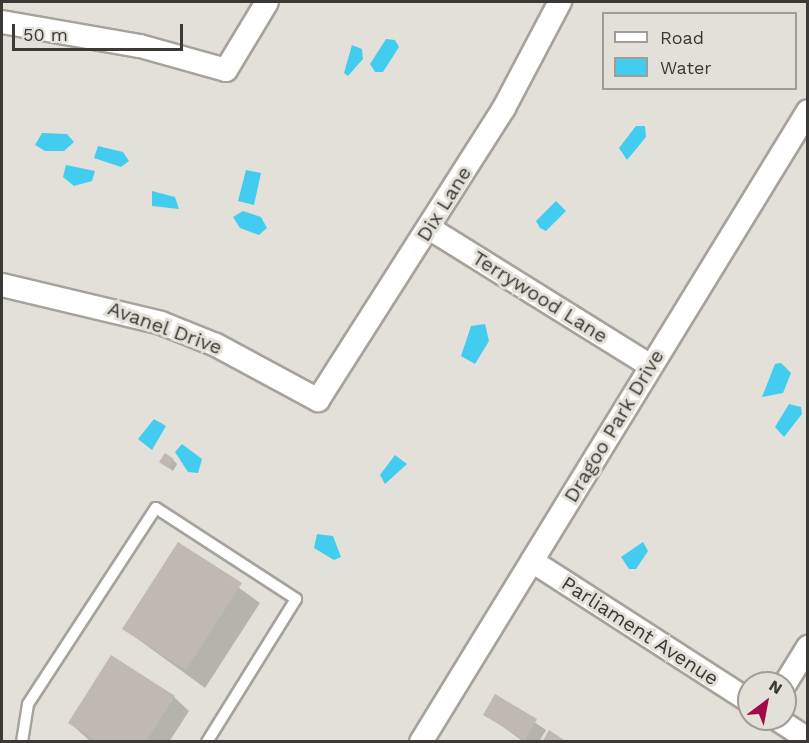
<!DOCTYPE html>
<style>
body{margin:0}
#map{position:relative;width:809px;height:743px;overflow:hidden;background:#e2e0d8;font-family:"Work Sans",sans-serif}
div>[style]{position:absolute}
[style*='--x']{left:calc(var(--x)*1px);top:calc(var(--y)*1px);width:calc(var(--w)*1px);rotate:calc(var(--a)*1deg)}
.water>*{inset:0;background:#42cdf0}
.shadow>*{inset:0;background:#0003}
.building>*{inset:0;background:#c0b8b3}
.roads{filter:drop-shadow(2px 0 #a5a39b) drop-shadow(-2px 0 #a5a39b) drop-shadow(0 2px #a5a39b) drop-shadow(0 -2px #a5a39b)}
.lane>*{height:10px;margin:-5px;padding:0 5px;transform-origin:5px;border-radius:5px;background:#fff}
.street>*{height:22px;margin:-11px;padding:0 11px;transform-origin:11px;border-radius:11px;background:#fff}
span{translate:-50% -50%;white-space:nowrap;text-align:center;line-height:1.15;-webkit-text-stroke:6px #e2e0d8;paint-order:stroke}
.street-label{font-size:20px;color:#3a3935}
.frame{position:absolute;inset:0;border:3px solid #3a3935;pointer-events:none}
.legend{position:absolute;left:602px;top:12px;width:195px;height:78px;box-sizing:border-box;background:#e2e0d8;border:2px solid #9f9d97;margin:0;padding:8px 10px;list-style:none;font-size:18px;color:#3a3935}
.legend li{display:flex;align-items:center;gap:12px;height:30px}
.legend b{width:30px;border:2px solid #9f9d97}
.north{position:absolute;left:737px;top:671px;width:60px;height:60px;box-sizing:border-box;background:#e2e0d8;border:2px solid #9f9d97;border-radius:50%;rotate:32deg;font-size:16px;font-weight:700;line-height:24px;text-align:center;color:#3a3935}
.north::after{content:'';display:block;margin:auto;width:21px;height:27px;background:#a30b46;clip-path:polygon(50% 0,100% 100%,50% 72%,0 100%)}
.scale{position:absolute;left:12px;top:24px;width:171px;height:27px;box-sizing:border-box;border:3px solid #3a3935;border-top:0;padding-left:8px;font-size:18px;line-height:21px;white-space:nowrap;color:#3a3935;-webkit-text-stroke:4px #e2e0d8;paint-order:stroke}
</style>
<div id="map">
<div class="water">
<i style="clip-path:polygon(386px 39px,395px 40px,399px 47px,383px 72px,375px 72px,370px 64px)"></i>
<i style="clip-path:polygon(352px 45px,362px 49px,363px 59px,348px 76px,344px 73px)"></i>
<i style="clip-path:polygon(636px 126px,645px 126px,646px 137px,627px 160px,619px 148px)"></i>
<i style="clip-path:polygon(42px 133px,67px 134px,74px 142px,64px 151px,45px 151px,35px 145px)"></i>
<i style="clip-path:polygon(98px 146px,123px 152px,129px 161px,121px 167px,94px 158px)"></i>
<i style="clip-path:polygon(66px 165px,95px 171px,92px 181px,74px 186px,63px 177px)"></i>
<i style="clip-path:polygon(246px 170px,261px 173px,254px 205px,238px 201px)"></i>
<i style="clip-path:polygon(152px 191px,175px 197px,179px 209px,152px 206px)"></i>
<i style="clip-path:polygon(556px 201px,566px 211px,546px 231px,540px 228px,536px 221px)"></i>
<i style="clip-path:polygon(243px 211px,261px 217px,267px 228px,259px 235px,240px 228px,233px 217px)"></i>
<i style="clip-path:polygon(485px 324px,489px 341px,475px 364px,461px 356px,471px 326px)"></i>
<i style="clip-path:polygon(781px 363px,791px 373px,783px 393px,762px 397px,775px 364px)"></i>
<i style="clip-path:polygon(789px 404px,801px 407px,802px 414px,784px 437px,775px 427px)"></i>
<i style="clip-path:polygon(154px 419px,166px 426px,152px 450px,138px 439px)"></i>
<i style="clip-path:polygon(182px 444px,202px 459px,198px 473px,188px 472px,175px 452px)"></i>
<i style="clip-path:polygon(395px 455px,407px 464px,385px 484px,380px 475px)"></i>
<i style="clip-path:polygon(317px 534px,333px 536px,341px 557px,334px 560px,314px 548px)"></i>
<i style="clip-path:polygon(643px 542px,648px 551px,636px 569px,629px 569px,621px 557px)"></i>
</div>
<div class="shadow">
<i style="clip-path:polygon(173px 460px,177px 464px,173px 471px,161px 462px)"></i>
<i style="clip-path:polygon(178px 544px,260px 603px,205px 688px,124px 629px)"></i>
<i style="clip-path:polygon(496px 696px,546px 730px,539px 742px,524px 742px,485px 714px)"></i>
<i style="clip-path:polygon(174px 697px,189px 711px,169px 742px,91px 742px,70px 723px)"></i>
</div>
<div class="building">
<i style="clip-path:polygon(165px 453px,174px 459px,168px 468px,159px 462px)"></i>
<i style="clip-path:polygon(178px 542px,242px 583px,186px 670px,122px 629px)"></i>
<i style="clip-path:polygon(111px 655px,175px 696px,146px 742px,98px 742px,68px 723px)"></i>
<i style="clip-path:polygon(495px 694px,537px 719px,525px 740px,483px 715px)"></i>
<i style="clip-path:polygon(549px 730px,567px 742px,542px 742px)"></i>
</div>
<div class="roads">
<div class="lane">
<i style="--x:22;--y:742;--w:38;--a:-81"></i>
<i style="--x:28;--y:704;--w:234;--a:-56.9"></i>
<i style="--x:156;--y:508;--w:167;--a:33"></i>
<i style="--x:296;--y:599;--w:168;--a:121.9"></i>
</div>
<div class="street">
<i style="--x:2;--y:22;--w:140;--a:9.9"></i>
<i style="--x:140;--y:46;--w:89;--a:15.6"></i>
<i style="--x:226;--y:70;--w:79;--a:-58.9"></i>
<i style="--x:429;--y:228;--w:261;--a:31.9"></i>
<i style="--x:2;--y:285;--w:163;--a:13.4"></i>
<i style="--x:161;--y:323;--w:59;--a:21.8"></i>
<i style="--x:216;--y:345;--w:116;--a:28.3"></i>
<i style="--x:318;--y:400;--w:346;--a:-57.5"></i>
<i style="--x:504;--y:108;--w:120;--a:-62.2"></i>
<i style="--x:532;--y:561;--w:258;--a:32.8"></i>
<i style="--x:785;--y:684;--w:44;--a:-58.1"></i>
<i style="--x:777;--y:719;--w:37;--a:33"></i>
<i style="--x:421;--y:742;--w:740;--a:-58.48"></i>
</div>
</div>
<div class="street-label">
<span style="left:444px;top:204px;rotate:-58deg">Dix Lane</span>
<span style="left:540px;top:297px;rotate:32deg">Terrywood Lane</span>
<span style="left:165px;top:328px;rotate:20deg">Avanel Drive</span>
<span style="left:614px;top:426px;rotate:-59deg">Dragoo Park Drive</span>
<span style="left:640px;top:631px;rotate:33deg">Parliament Avenue</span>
</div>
<div class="frame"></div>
<ul class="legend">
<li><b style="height:8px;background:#fff"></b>Road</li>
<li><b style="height:16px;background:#42cdf0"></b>Water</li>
</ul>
<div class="north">N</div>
<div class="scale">50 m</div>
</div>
